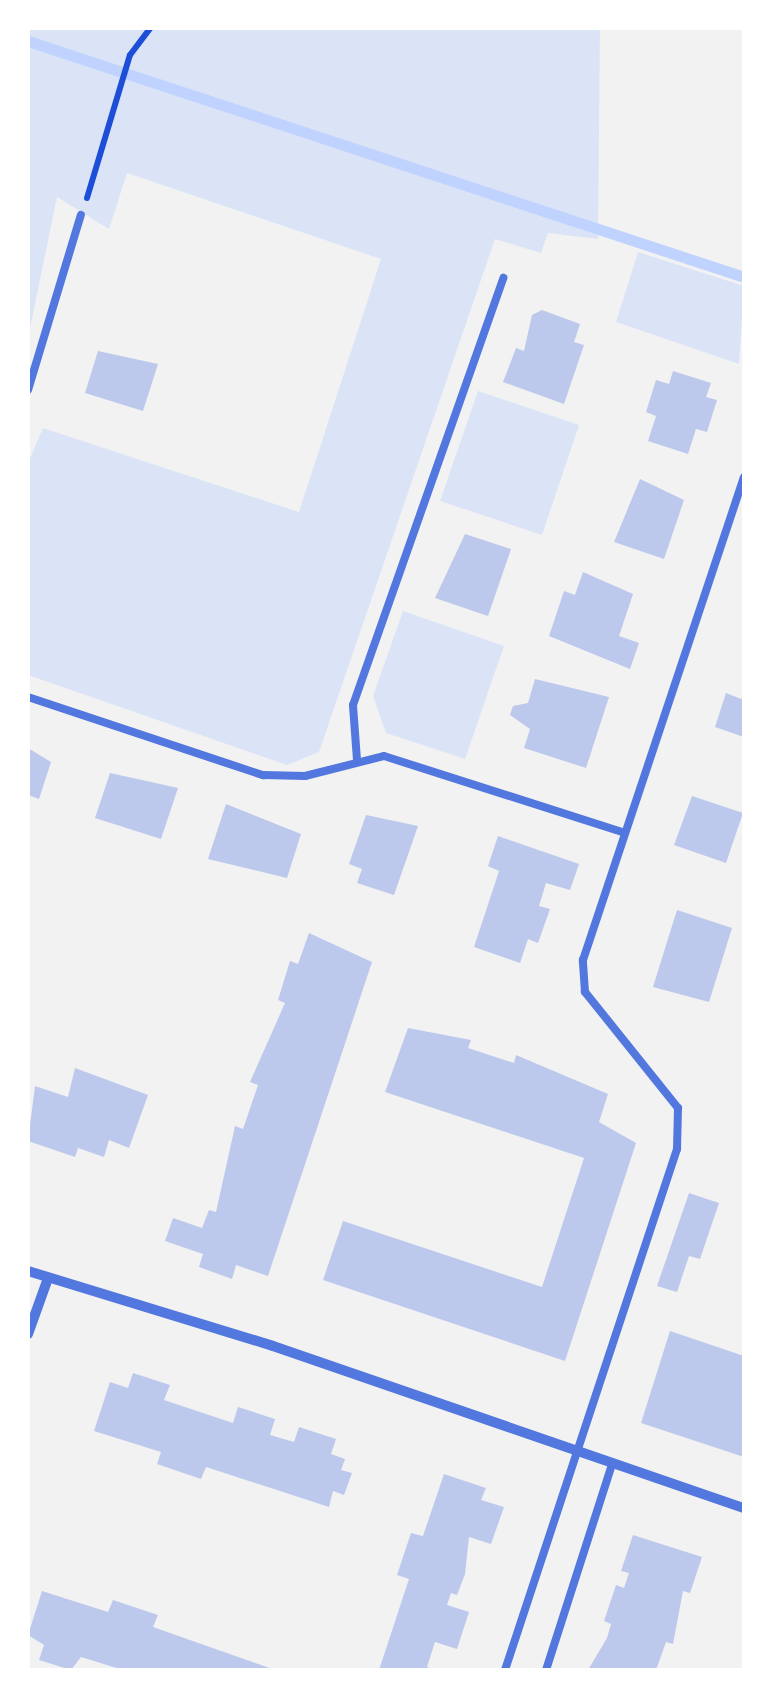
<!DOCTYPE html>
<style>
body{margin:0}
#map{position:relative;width:772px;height:1698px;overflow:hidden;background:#f2f2f2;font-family:"DM Sans",sans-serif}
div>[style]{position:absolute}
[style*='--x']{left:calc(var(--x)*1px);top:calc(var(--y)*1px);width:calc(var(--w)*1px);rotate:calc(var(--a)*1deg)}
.green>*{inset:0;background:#dbe4f7}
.stream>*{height:11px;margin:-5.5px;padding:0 5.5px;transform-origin:5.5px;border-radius:5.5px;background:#bfd3fe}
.building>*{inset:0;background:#bdc9ec}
.path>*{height:6px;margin:-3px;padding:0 3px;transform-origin:3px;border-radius:3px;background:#1d4ed8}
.service>*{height:8px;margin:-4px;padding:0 4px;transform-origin:4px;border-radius:4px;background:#5277de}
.minor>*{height:10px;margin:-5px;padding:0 5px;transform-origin:5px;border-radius:5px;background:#5277de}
span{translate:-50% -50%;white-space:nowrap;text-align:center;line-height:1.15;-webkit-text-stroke:8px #fff;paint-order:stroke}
.frame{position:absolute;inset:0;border:30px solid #fff;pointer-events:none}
</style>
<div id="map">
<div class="green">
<i style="clip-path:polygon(28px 28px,600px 28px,598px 239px,548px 233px,541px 253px,495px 239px,319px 752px,287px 765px,28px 675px,28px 463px,43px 428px,299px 512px,381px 259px,127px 173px,109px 229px,57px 197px,28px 338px)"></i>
<i style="clip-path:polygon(638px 252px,744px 286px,739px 364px,616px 322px)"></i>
<i style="clip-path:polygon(478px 391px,579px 425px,542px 535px,440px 501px)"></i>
<i style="clip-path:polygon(403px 611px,504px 646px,465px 759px,386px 733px,373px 696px)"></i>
</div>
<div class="stream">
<i style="--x:28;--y:41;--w:754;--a:18.24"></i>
</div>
<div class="building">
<i style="clip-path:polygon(542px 310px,580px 324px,574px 342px,584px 345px,564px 404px,503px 382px,516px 348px,524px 351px,532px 315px)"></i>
<i style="clip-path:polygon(98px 351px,158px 364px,143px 411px,85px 393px)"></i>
<i style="clip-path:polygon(673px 371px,711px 383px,706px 397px,717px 400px,707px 432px,696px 429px,688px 454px,648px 441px,656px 416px,646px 412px,656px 380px,669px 384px)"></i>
<i style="clip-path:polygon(640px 479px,684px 500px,664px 559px,614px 542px)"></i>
<i style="clip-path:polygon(465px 534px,511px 549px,488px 616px,435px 598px)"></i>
<i style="clip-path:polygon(583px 572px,633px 594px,619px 636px,639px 643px,630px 669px,549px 636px,564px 591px,575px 595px)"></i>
<i style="clip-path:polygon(535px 679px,609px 697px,586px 768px,524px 748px,530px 729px,510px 715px,513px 706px,528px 703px)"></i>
<i style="clip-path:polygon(726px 693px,744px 700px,744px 737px,715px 727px)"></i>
<i style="clip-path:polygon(28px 748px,51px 762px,39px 799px,28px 795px)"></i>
<i style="clip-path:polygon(110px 773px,178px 788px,161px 839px,95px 818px)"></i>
<i style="clip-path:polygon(692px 796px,743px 813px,726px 863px,674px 845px)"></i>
<i style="clip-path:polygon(226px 804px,301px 834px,287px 878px,208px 859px)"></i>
<i style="clip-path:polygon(366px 815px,418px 826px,394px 895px,357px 883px,362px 869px,349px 864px)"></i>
<i style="clip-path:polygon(498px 836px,579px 864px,570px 890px,546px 883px,539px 906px,550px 909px,538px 943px,528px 939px,520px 963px,474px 947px,499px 871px,488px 866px)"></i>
<i style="clip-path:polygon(677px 910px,732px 928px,709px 1002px,653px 987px)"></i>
<i style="clip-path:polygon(309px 933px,372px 962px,268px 1276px,236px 1265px,232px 1279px,199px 1267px,203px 1254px,165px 1241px,173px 1218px,202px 1228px,209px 1210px,216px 1212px,235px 1126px,243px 1129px,258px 1085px,250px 1082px,285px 1003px,278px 1000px,290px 961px,298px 964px)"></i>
<i style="clip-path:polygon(408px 1028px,471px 1040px,468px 1048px,514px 1063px,516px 1055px,608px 1094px,599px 1122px,636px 1143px,565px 1361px,323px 1280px,343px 1221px,542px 1287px,584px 1158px,385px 1092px)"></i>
<i style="clip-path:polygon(75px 1068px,148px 1095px,129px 1148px,109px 1140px,104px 1157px,78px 1148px,75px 1157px,28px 1141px,35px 1086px,68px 1097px)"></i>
<i style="clip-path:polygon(689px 1193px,719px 1203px,700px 1259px,689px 1256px,677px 1292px,657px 1286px)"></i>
<i style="clip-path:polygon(670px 1331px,744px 1356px,744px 1457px,641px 1423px)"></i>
<i style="clip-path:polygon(133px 1373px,170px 1385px,164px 1400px,233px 1423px,238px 1407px,275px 1419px,270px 1435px,294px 1442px,299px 1427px,336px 1439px,331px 1454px,345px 1459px,341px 1470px,352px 1473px,344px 1495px,333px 1491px,329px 1507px,206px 1467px,201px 1479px,157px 1464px,161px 1452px,94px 1431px,110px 1382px,128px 1388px)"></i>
<i style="clip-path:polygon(444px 1474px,486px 1488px,481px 1500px,504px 1507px,491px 1544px,469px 1537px,465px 1574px,457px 1595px,451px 1593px,447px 1605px,469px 1612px,457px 1649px,435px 1642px,427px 1667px,436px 1670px,379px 1670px,409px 1579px,397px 1575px,411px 1533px,423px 1536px)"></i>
<i style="clip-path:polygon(633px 1535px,702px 1557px,690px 1593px,683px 1591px,673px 1644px,666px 1642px,656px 1670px,588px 1670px,607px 1638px,611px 1624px,604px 1621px,616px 1585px,624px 1588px,629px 1573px,621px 1571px)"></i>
<i style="clip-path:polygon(42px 1591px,108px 1612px,113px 1600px,158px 1615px,153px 1627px,275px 1670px,123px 1670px,81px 1657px,71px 1670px,39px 1660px,44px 1645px,28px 1635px)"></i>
</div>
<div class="path">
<i style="--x:87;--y:198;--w:149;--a:-73.3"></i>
<i style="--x:130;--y:55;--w:34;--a:-53"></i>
</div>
<div class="service">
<i style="--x:28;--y:390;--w:183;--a:-73.2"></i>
<i style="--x:28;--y:697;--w:248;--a:18.4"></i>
<i style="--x:263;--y:775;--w:42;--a:1.4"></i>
<i style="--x:305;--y:776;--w:81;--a:-14.2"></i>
<i style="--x:384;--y:756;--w:250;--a:17.7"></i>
<i style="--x:357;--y:760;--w:55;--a:-94.2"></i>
<i style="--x:353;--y:705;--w:453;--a:-70.6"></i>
<i style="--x:505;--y:1670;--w:549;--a:-71.73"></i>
<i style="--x:677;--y:1149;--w:41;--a:-88.6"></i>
<i style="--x:678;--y:1108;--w:149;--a:-128.7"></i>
<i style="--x:585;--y:992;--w:32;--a:-94"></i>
<i style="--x:583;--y:960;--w:509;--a:-71.57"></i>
<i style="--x:546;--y:1670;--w:215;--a:-72.2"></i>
</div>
<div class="minor">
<i style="--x:28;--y:1271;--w:256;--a:17"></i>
<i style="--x:273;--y:1346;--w:498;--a:19"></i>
<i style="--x:28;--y:1334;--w:59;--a:-70.3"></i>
</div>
<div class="frame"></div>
</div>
